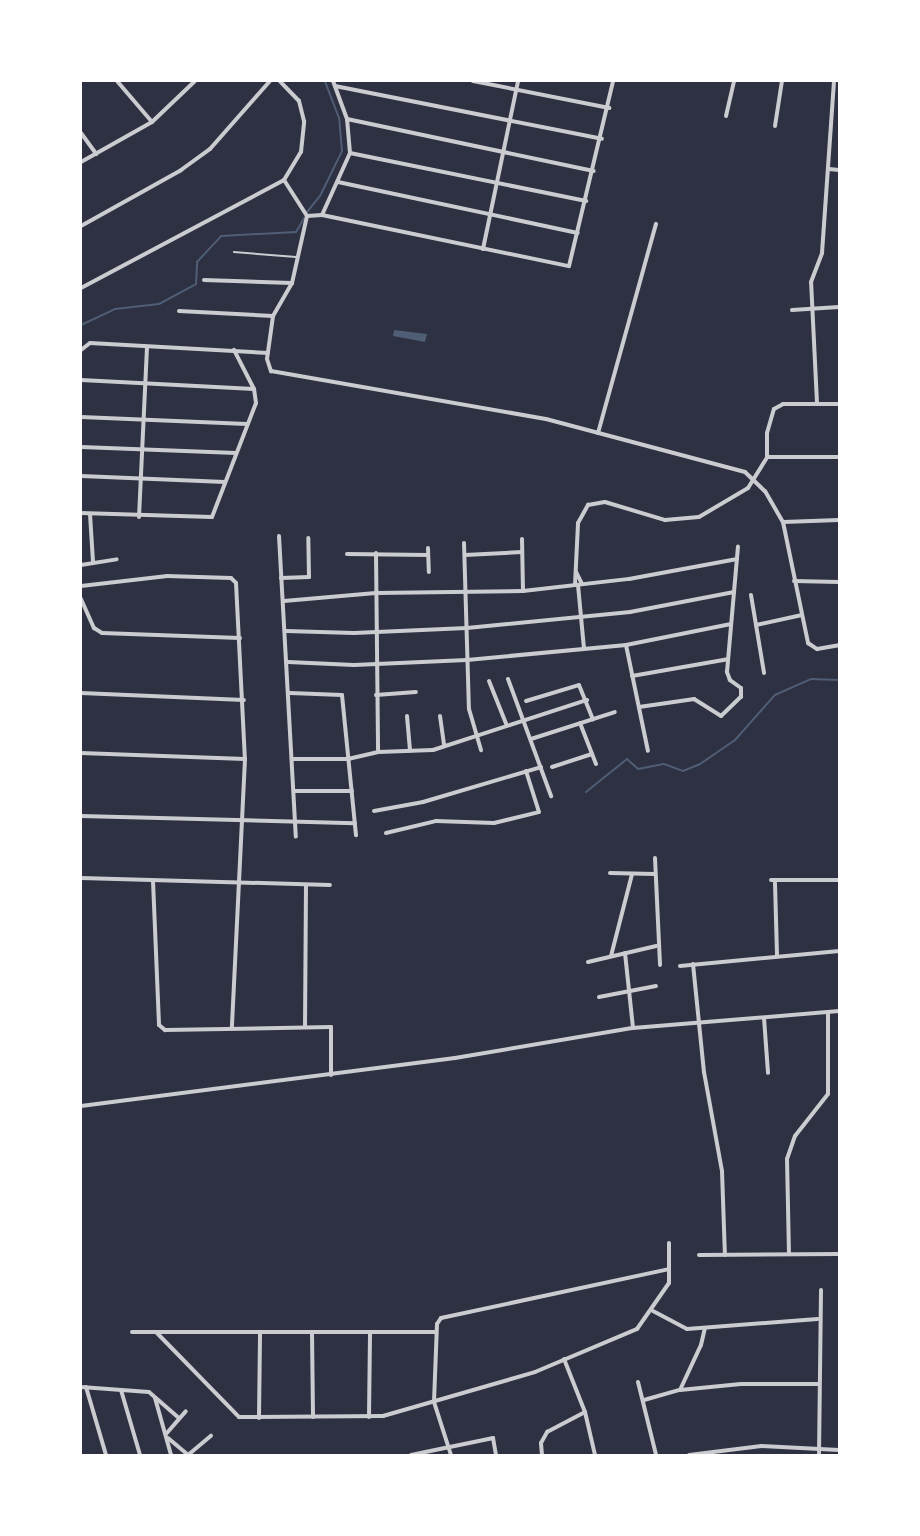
<!DOCTYPE html>
<style>
body{margin:0}
#map{position:relative;width:920px;height:1536px;overflow:hidden;background:#2d3142;font-family:Arial,sans-serif}
div>[style]{position:absolute}
[style*='--x']{left:calc(var(--x)*1px);top:calc(var(--y)*1px);width:calc(var(--w)*1px);rotate:calc(var(--a)*1deg)}
.water>*{inset:0;background:#4f5d75}
.stream>*{height:2px;margin:-1px;padding:0 1px;transform-origin:1px;border-radius:1px;background:#4f5d75}
.service>*{height:1.5px;margin:-0.75px;padding:0 0.75px;transform-origin:0.75px;border-radius:0.75px;background:#caccd0}
.minor>*{height:4px;margin:-2px;padding:0 2px;transform-origin:2px;border-radius:2px;background:#caccd0}
span{translate:-50% -50%;white-space:nowrap;text-align:center;line-height:1.15;-webkit-text-stroke:4.5px #fff;paint-order:stroke}
.frame{position:absolute;inset:0;border:82px solid #fff;pointer-events:none}
</style>
<div id="map">
<div class="water">
<i style="clip-path:polygon(394px 330px,427px 334px,425px 342px,393px 336px)"></i>
</div>
<div class="stream">
<i style="--x:307;--y:212;--w:21;--a:-51"></i>
<i style="--x:320;--y:196;--w:50;--a:-63.9"></i>
<i style="--x:342;--y:151;--w:33;--a:-95"></i>
<i style="--x:339;--y:118;--w:40;--a:-111"></i>
<i style="--x:81;--y:325;--w:38;--a:-25"></i>
<i style="--x:115;--y:309;--w:44;--a:-6.5"></i>
<i style="--x:159;--y:304;--w:42;--a:-28.4"></i>
<i style="--x:196;--y:284;--w:22;--a:-87"></i>
<i style="--x:197;--y:262;--w:35;--a:-47"></i>
<i style="--x:221;--y:236;--w:75;--a:-3.1"></i>
<i style="--x:296;--y:232;--w:16;--a:-60"></i>
<i style="--x:586;--y:792;--w:53;--a:-38.8"></i>
<i style="--x:627;--y:759;--w:15;--a:42"></i>
<i style="--x:638;--y:769;--w:26;--a:-11"></i>
<i style="--x:664;--y:764;--w:20;--a:20"></i>
<i style="--x:683;--y:771;--w:18;--a:-22"></i>
<i style="--x:700;--y:764;--w:42;--a:-34.4"></i>
<i style="--x:735;--y:740;--w:60;--a:-48.4"></i>
<i style="--x:775;--y:695;--w:39;--a:-24"></i>
<i style="--x:811;--y:679;--w:28;--a:2"></i>
</div>
<div class="service">
<i style="--x:234;--y:252;--w:62;--a:4.6"></i>
</div>
<div class="minor">
<i style="--x:117;--y:81;--w:54;--a:49.5"></i>
<i style="--x:473;--y:81;--w:139;--a:11.2"></i>
<i style="--x:335;--y:86;--w:272;--a:11.2"></i>
<i style="--x:726;--y:116;--w:36;--a:-77"></i>
<i style="--x:347;--y:119;--w:252;--a:11.9"></i>
<i style="--x:775;--y:126;--w:46;--a:-81.2"></i>
<i style="--x:81;--y:133;--w:26;--a:54"></i>
<i style="--x:350;--y:153;--w:241;--a:11.5"></i>
<i style="--x:81;--y:162;--w:81;--a:-29.4"></i>
<i style="--x:152;--y:122;--w:59;--a:-43.6"></i>
<i style="--x:829;--y:169;--w:10;--a:6"></i>
<i style="--x:284;--y:180;--w:43;--a:57.4"></i>
<i style="--x:307;--y:216;--w:69;--a:102.6"></i>
<i style="--x:292;--y:283;--w:38;--a:120"></i>
<i style="--x:273;--y:316;--w:43;--a:97.9"></i>
<i style="--x:267;--y:359;--w:13;--a:72"></i>
<i style="--x:271;--y:371;--w:279;--a:9.9"></i>
<i style="--x:546;--y:419;--w:206;--a:14.9"></i>
<i style="--x:745;--y:472;--w:28;--a:44"></i>
<i style="--x:765;--y:491;--w:36;--a:60"></i>
<i style="--x:783;--y:522;--w:124;--a:78.3"></i>
<i style="--x:808;--y:643;--w:11;--a:34"></i>
<i style="--x:817;--y:649;--w:22;--a:-10"></i>
<i style="--x:338;--y:182;--w:245;--a:12"></i>
<i style="--x:322;--y:215;--w:68;--a:-65.7"></i>
<i style="--x:350;--y:153;--w:34;--a:-95"></i>
<i style="--x:347;--y:119;--w:40;--a:-110.2"></i>
<i style="--x:307;--y:216;--w:15;--a:-4"></i>
<i style="--x:322;--y:215;--w:252;--a:11.7"></i>
<i style="--x:569;--y:266;--w:190;--a:-76.6"></i>
<i style="--x:81;--y:226;--w:115;--a:-29.2"></i>
<i style="--x:181;--y:170;--w:36;--a:-36"></i>
<i style="--x:210;--y:149;--w:91;--a:-48.6"></i>
<i style="--x:483;--y:249;--w:172;--a:-78.2"></i>
<i style="--x:204;--y:280;--w:88;--a:2"></i>
<i style="--x:81;--y:288;--w:230;--a:-28"></i>
<i style="--x:284;--y:180;--w:33;--a:-59"></i>
<i style="--x:301;--y:152;--w:31;--a:-84"></i>
<i style="--x:304;--y:121;--w:21;--a:-104"></i>
<i style="--x:299;--y:101;--w:28;--a:-134"></i>
<i style="--x:792;--y:310;--w:47;--a:-3.7"></i>
<i style="--x:179;--y:311;--w:94;--a:3"></i>
<i style="--x:81;--y:350;--w:11;--a:-38"></i>
<i style="--x:90;--y:343;--w:178;--a:3.2"></i>
<i style="--x:81;--y:380;--w:173;--a:3"></i>
<i style="--x:817;--y:403;--w:121;--a:-92.8"></i>
<i style="--x:811;--y:282;--w:31;--a:-69"></i>
<i style="--x:822;--y:253;--w:172;--a:-86"></i>
<i style="--x:81;--y:417;--w:166;--a:2.4"></i>
<i style="--x:598;--y:433;--w:217;--a:-74.5"></i>
<i style="--x:81;--y:447;--w:155;--a:2.2"></i>
<i style="--x:767;--y:457;--w:24;--a:-90"></i>
<i style="--x:767;--y:433;--w:25;--a:-74"></i>
<i style="--x:774;--y:409;--w:10;--a:-29"></i>
<i style="--x:783;--y:404;--w:56;--a:0"></i>
<i style="--x:81;--y:476;--w:144;--a:2.4"></i>
<i style="--x:81;--y:513;--w:131;--a:1.7"></i>
<i style="--x:212;--y:517;--w:122;--a:-68.9"></i>
<i style="--x:256;--y:403;--w:14;--a:-98"></i>
<i style="--x:254;--y:389;--w:44;--a:-117.1"></i>
<i style="--x:90;--y:514;--w:48;--a:86.4"></i>
<i style="--x:139;--y:517;--w:170;--a:-87.3"></i>
<i style="--x:783;--y:522;--w:56;--a:-2"></i>
<i style="--x:279;--y:536;--w:301;--a:86.8"></i>
<i style="--x:522;--y:539;--w:52;--a:88.9"></i>
<i style="--x:464;--y:543;--w:166;--a:88.3"></i>
<i style="--x:469;--y:709;--w:43;--a:73.7"></i>
<i style="--x:428;--y:548;--w:24;--a:88"></i>
<i style="--x:376;--y:553;--w:199;--a:89.4"></i>
<i style="--x:347;--y:554;--w:81;--a:0.7"></i>
<i style="--x:465;--y:555;--w:57;--a:-3"></i>
<i style="--x:81;--y:565;--w:36;--a:-9"></i>
<i style="--x:576;--y:572;--w:13;--a:63"></i>
<i style="--x:281;--y:578;--w:28;--a:-2"></i>
<i style="--x:309;--y:577;--w:39;--a:-91"></i>
<i style="--x:794;--y:581;--w:45;--a:1.3"></i>
<i style="--x:575;--y:585;--w:62;--a:-87.2"></i>
<i style="--x:578;--y:523;--w:21;--a:-61"></i>
<i style="--x:588;--y:505;--w:17;--a:-10"></i>
<i style="--x:605;--y:502;--w:63;--a:16.7"></i>
<i style="--x:665;--y:520;--w:34;--a:-5"></i>
<i style="--x:699;--y:517;--w:57;--a:-30.6"></i>
<i style="--x:748;--y:488;--w:36;--a:-58"></i>
<i style="--x:767;--y:457;--w:72;--a:0"></i>
<i style="--x:578;--y:585;--w:64;--a:84.6"></i>
<i style="--x:81;--y:586;--w:87;--a:-6.6"></i>
<i style="--x:167;--y:576;--w:64;--a:1.8"></i>
<i style="--x:231;--y:578;--w:7;--a:45"></i>
<i style="--x:236;--y:583;--w:176;--a:87.1"></i>
<i style="--x:245;--y:759;--w:269;--a:92.8"></i>
<i style="--x:751;--y:595;--w:79;--a:80.5"></i>
<i style="--x:81;--y:599;--w:32;--a:66"></i>
<i style="--x:94;--y:628;--w:9;--a:32"></i>
<i style="--x:102;--y:633;--w:138;--a:2.1"></i>
<i style="--x:284;--y:601;--w:92;--a:-5"></i>
<i style="--x:376;--y:593;--w:147;--a:-0.8"></i>
<i style="--x:523;--y:591;--w:107;--a:-6.5"></i>
<i style="--x:629;--y:579;--w:110;--a:-10.5"></i>
<i style="--x:756;--y:625;--w:47;--a:-12.3"></i>
<i style="--x:286;--y:631;--w:68;--a:1.7"></i>
<i style="--x:354;--y:633;--w:113;--a:-2.5"></i>
<i style="--x:467;--y:628;--w:164;--a:-5.6"></i>
<i style="--x:630;--y:612;--w:106;--a:-10.9"></i>
<i style="--x:626;--y:645;--w:108;--a:78.3"></i>
<i style="--x:288;--y:662;--w:66;--a:2.6"></i>
<i style="--x:354;--y:665;--w:113;--a:-2.5"></i>
<i style="--x:467;--y:660;--w:160;--a:-5.4"></i>
<i style="--x:626;--y:645;--w:107;--a:-11.3"></i>
<i style="--x:632;--y:676;--w:97;--a:-10"></i>
<i style="--x:508;--y:679;--w:125;--a:69.8"></i>
<i style="--x:489;--y:681;--w:48;--a:68.2"></i>
<i style="--x:81;--y:693;--w:163;--a:2.5"></i>
<i style="--x:290;--y:693;--w:52;--a:2.2"></i>
<i style="--x:342;--y:695;--w:141;--a:84.3"></i>
<i style="--x:376;--y:695;--w:40;--a:-4.3"></i>
<i style="--x:526;--y:701;--w:55;--a:-16.8"></i>
<i style="--x:579;--y:685;--w:37;--a:68"></i>
<i style="--x:639;--y:707;--w:56;--a:-8.3"></i>
<i style="--x:694;--y:699;--w:32;--a:32"></i>
<i style="--x:721;--y:716;--w:28;--a:-44"></i>
<i style="--x:741;--y:697;--w:9;--a:-90"></i>
<i style="--x:741;--y:688;--w:14;--a:-144"></i>
<i style="--x:730;--y:680;--w:9;--a:-111"></i>
<i style="--x:727;--y:672;--w:126;--a:-85"></i>
<i style="--x:407;--y:716;--w:35;--a:85"></i>
<i style="--x:440;--y:716;--w:30;--a:82"></i>
<i style="--x:580;--y:723;--w:44;--a:68.7"></i>
<i style="--x:531;--y:739;--w:88;--a:-17.8"></i>
<i style="--x:81;--y:753;--w:164;--a:2.1"></i>
<i style="--x:293;--y:759;--w:55;--a:0"></i>
<i style="--x:348;--y:759;--w:31;--a:-13"></i>
<i style="--x:378;--y:752;--w:55;--a:-2.1"></i>
<i style="--x:433;--y:750;--w:162;--a:-18"></i>
<i style="--x:552;--y:767;--w:42;--a:-18"></i>
<i style="--x:294;--y:791;--w:58;--a:0"></i>
<i style="--x:374;--y:811;--w:50;--a:-10.4"></i>
<i style="--x:423;--y:802;--w:123;--a:-16.5"></i>
<i style="--x:81;--y:816;--w:274;--a:1.5"></i>
<i style="--x:386;--y:833;--w:51;--a:-13.5"></i>
<i style="--x:436;--y:821;--w:58;--a:2"></i>
<i style="--x:494;--y:823;--w:46;--a:-13.7"></i>
<i style="--x:539;--y:812;--w:43;--a:-107.6"></i>
<i style="--x:655;--y:858;--w:107;--a:87.3"></i>
<i style="--x:610;--y:873;--w:45;--a:1.3"></i>
<i style="--x:81;--y:878;--w:249;--a:1.6"></i>
<i style="--x:771;--y:880;--w:68;--a:0"></i>
<i style="--x:153;--y:881;--w:144;--a:87.6"></i>
<i style="--x:159;--y:1025;--w:8;--a:40"></i>
<i style="--x:165;--y:1030;--w:166;--a:-1"></i>
<i style="--x:331;--y:1027;--w:48;--a:90"></i>
<i style="--x:775;--y:883;--w:73;--a:88.4"></i>
<i style="--x:625;--y:953;--w:75;--a:83.9"></i>
<i style="--x:611;--y:956;--w:85;--a:-75.6"></i>
<i style="--x:588;--y:962;--w:70;--a:-13.2"></i>
<i style="--x:693;--y:964;--w:109;--a:84.2"></i>
<i style="--x:704;--y:1072;--w:101;--a:79.7"></i>
<i style="--x:722;--y:1171;--w:84;--a:88"></i>
<i style="--x:680;--y:966;--w:160;--a:-5.4"></i>
<i style="--x:599;--y:997;--w:58;--a:-10.9"></i>
<i style="--x:764;--y:1018;--w:55;--a:85.8"></i>
<i style="--x:305;--y:1027;--w:141;--a:-89.6"></i>
<i style="--x:81;--y:1106;--w:377;--a:-7.3"></i>
<i style="--x:455;--y:1058;--w:181;--a:-9.6"></i>
<i style="--x:633;--y:1028;--w:207;--a:-4.7"></i>
<i style="--x:789;--y:1254;--w:95;--a:-91.2"></i>
<i style="--x:787;--y:1159;--w:24;--a:-71"></i>
<i style="--x:795;--y:1136;--w:53;--a:-51.8"></i>
<i style="--x:828;--y:1094;--w:82;--a:-90"></i>
<i style="--x:699;--y:1255;--w:140;--a:-0.4"></i>
<i style="--x:653;--y:1311;--w:38;--a:28"></i>
<i style="--x:687;--y:1329;--w:131;--a:-4.4"></i>
<i style="--x:132;--y:1332;--w:304;--a:0"></i>
<i style="--x:156;--y:1332;--w:119;--a:45.7"></i>
<i style="--x:239;--y:1417;--w:144;--a:-0.4"></i>
<i style="--x:383;--y:1416;--w:158;--a:-16.1"></i>
<i style="--x:535;--y:1372;--w:111;--a:-22.9"></i>
<i style="--x:637;--y:1329;--w:56;--a:-55.2"></i>
<i style="--x:669;--y:1283;--w:40;--a:-90"></i>
<i style="--x:312;--y:1333;--w:84;--a:89.3"></i>
<i style="--x:564;--y:1359;--w:57;--a:68.4"></i>
<i style="--x:585;--y:1412;--w:44;--a:76.9"></i>
<i style="--x:638;--y:1382;--w:75;--a:76.1"></i>
<i style="--x:81;--y:1387;--w:68;--a:4.2"></i>
<i style="--x:149;--y:1392;--w:40;--a:41"></i>
<i style="--x:86;--y:1387;--w:71;--a:73.6"></i>
<i style="--x:121;--y:1390;--w:68;--a:73.7"></i>
<i style="--x:680;--y:1390;--w:50;--a:-65"></i>
<i style="--x:701;--y:1345;--w:17;--a:-77"></i>
<i style="--x:155;--y:1398;--w:59;--a:74.3"></i>
<i style="--x:644;--y:1400;--w:37;--a:-16"></i>
<i style="--x:680;--y:1390;--w:61;--a:-5.6"></i>
<i style="--x:741;--y:1384;--w:77;--a:0"></i>
<i style="--x:369;--y:1417;--w:84;--a:-89.3"></i>
<i style="--x:259;--y:1418;--w:85;--a:-89.3"></i>
<i style="--x:166;--y:1434;--w:30;--a:-49"></i>
<i style="--x:168;--y:1438;--w:26;--a:40"></i>
<i style="--x:188;--y:1455;--w:30;--a:-40"></i>
<i style="--x:411;--y:1455;--w:84;--a:-11.7"></i>
<i style="--x:493;--y:1438;--w:17;--a:80"></i>
<i style="--x:451;--y:1455;--w:56;--a:-107.8"></i>
<i style="--x:434;--y:1402;--w:78;--a:-87.8"></i>
<i style="--x:437;--y:1324;--w:7;--a:-56"></i>
<i style="--x:441;--y:1318;--w:233;--a:-12.1"></i>
<i style="--x:542;--y:1455;--w:12;--a:-95"></i>
<i style="--x:541;--y:1443;--w:13;--a:-61"></i>
<i style="--x:547;--y:1432;--w:43;--a:-27.8"></i>
<i style="--x:689;--y:1455;--w:73;--a:-7.1"></i>
<i style="--x:761;--y:1446;--w:78;--a:2.9"></i>
<i style="--x:819;--y:1455;--w:165;--a:-89.3"></i>
</div>
<div class="frame"></div>
</div>
